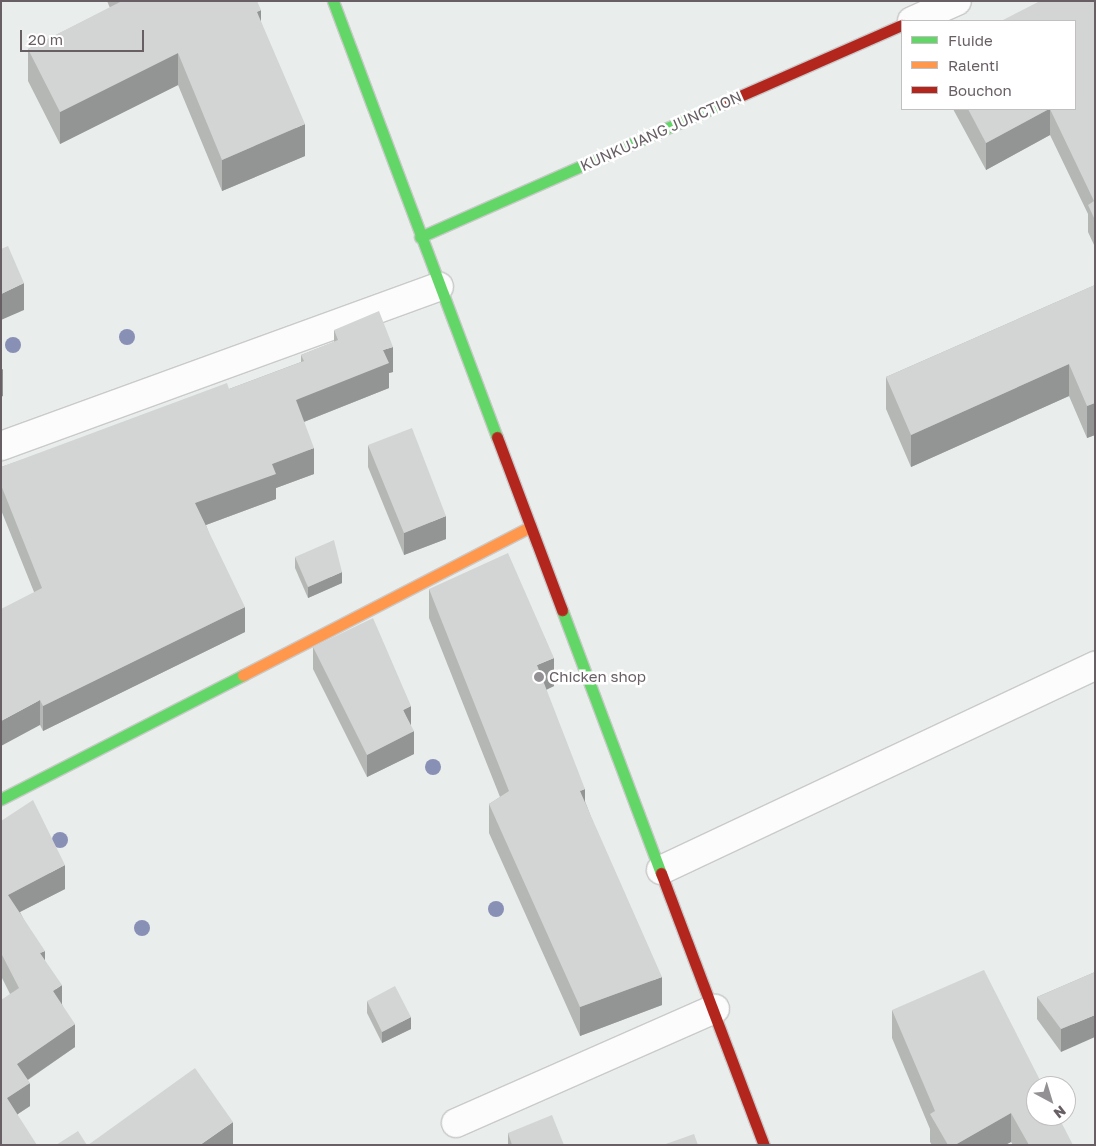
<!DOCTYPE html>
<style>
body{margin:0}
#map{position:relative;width:1096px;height:1146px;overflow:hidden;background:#e9eeec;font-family:"Golos Text",sans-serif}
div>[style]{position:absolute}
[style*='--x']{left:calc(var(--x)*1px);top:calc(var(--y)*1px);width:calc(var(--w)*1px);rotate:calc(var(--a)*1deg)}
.roads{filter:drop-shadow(1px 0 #cacaca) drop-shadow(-1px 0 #cacaca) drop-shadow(0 1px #cacaca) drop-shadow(0 -1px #cacaca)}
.street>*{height:28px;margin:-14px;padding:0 14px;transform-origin:14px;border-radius:14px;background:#fcfcfc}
.fast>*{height:11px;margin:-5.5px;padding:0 5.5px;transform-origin:5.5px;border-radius:5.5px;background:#63d668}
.slow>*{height:11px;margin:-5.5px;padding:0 5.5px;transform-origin:5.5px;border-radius:5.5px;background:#ff974d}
.jam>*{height:11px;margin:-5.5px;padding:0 5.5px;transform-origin:5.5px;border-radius:5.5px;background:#b3261e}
.trees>*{width:16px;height:16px;margin:-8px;border-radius:50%;background:#8990b6}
.wall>*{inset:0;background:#b5b7b5}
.shaded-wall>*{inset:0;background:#939594}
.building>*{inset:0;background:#d2d5d3}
.dots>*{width:14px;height:14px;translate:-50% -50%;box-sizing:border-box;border:2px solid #fff;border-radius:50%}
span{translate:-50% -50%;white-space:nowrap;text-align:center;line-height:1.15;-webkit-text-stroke:5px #fff;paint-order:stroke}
.street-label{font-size:15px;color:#675f64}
.poi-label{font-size:15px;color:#675f64}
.left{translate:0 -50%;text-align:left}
.frame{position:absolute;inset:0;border:2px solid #675f64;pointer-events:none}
.legend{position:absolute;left:901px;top:20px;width:175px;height:90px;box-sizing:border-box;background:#fff;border:1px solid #c2bfc1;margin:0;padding:6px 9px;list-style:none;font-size:15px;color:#675f64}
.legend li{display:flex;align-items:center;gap:10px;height:25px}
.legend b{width:25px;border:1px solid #c2bfc1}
.north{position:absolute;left:1026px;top:1076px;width:50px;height:50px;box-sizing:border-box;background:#fff;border:1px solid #c2bfc1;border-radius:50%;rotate:141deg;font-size:14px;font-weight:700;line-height:20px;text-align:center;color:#675f64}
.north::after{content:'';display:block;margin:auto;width:18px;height:22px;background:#949194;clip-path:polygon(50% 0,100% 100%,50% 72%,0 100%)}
.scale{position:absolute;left:20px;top:30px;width:124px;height:22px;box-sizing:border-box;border:2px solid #675f64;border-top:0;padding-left:6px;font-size:15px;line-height:18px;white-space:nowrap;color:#675f64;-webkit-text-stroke:4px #fff;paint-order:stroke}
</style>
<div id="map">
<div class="roads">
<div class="street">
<i style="--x:912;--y:21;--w:49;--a:-24"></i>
<i style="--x:1;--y:446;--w:466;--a:-20"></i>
<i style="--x:661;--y:870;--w:480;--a:-25.2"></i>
<i style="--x:456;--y:1123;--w:283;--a:-23.8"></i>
</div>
<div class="fast">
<i style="--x:333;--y:1;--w:466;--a:69.4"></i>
<i style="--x:420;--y:237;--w:332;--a:-23.8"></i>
<i style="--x:562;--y:610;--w:281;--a:69.4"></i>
<i style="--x:1;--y:799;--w:272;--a:-27.1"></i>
</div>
<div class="slow">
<i style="--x:243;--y:675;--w:323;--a:-27.3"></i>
</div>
<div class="jam">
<i style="--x:724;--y:103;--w:194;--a:-23.7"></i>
<i style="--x:497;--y:437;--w:185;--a:69.4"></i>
<i style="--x:661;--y:873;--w:291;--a:69.3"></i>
</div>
</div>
<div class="trees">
<i style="left:127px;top:337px"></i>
<i style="left:13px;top:345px"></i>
<i style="left:433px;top:767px"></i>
<i style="left:60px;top:840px"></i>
<i style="left:496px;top:909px"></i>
<i style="left:142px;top:928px"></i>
</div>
<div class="wall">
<i style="clip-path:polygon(107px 1px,257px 1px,261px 22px,305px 156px,222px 191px,178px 85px,60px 144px,28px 81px,28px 49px,110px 8px)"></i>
<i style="clip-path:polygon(1095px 1px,1095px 247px,1088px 232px,1088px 214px,1050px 135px,986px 170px,953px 109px,1075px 109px)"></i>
<i style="clip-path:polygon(1095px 285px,1095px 435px,1087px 438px,1069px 396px,911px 467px,886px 409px,886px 377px)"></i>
<i style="clip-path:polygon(334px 330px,393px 372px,389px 373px,389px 388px,304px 422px,314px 474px,276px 488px,276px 499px,206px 525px,245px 632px,43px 731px,40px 725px,34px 592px,1px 510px,1px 467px,229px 389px,301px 362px,301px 355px,334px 342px)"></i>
<i style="clip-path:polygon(368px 445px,446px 539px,404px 555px,368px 467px)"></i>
<i style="clip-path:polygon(295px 557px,342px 583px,308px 598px,295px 568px)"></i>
<i style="clip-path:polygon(429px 589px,554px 686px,546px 690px,585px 801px,662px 1005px,580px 1036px,489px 833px,489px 804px,500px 797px,429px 618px)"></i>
<i style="clip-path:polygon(313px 647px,411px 726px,414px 754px,367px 777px,313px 669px)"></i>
<i style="clip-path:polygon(1px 821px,65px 889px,20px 912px,45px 961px,62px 1004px,75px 1047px,28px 1080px,30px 1106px,18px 1114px,1px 1145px,10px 994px,1px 976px)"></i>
<i style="clip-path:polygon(1095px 972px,1061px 1052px,1037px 1019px,1037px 997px)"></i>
<i style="clip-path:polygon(367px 1001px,411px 1029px,382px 1043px,367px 1013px)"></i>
<i style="clip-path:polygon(892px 1010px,1073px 1145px,1013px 1145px,1011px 1142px,1005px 1145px,932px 1145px,930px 1142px,930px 1129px,892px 1038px)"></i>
<i style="clip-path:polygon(508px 1133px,564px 1145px,508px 1145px)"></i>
</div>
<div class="shaded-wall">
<i style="clip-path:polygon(261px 10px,261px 42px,257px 12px)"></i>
<i style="clip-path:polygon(178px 53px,178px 85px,60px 144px,60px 112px)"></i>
<i style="clip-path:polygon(1049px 109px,1050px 109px,1050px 135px,986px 170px,986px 143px)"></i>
<i style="clip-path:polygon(305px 124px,305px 156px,222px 191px,222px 160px)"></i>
<i style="clip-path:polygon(24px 283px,24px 310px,1px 320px,1px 294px)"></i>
<i style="clip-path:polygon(393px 347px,393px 372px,389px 373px,389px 388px,296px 425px,296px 400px,383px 350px)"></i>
<i style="clip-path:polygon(1069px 364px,1069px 396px,911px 467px,911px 435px)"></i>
<i style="clip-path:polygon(3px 369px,3px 396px,1px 397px,1px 370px)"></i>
<i style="clip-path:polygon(1095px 403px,1095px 435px,1087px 438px,1087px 406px)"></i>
<i style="clip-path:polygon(314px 448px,314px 474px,276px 488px,276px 499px,195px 529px,195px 503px,272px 464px)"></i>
<i style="clip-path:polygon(446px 516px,446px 539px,404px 555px,404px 533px)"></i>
<i style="clip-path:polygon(342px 572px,342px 583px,308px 598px,308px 587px)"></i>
<i style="clip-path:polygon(245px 607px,245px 632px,43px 731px,43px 706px)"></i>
<i style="clip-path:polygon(554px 658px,554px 686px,537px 694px,537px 665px)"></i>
<i style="clip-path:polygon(40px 700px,40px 725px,1px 746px,1px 721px)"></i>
<i style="clip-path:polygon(411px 706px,411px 728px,403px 710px)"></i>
<i style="clip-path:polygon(414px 731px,414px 754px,367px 777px,367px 755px)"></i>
<i style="clip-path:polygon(585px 789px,585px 818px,580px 791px)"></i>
<i style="clip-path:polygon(65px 865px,65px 889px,8px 918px,8px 895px)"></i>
<i style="clip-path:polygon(45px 951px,45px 974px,40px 953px)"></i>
<i style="clip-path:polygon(662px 977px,662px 1005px,580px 1036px,580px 1007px)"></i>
<i style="clip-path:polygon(62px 985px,62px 1008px,53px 991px)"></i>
<i style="clip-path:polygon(1095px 1015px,1095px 1037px,1061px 1052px,1061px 1029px)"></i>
<i style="clip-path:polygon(411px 1017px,411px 1029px,382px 1043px,382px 1032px)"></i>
<i style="clip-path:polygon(75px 1024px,75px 1047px,17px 1087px,17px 1064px)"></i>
<i style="clip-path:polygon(30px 1083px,30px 1106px,7px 1121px,7px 1098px)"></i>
<i style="clip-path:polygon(1011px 1113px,1011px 1142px,1005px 1145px,955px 1145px)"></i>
<i style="clip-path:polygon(233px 1122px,233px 1145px,200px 1145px)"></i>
</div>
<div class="building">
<i style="clip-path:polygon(122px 1px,257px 1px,261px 10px,257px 12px,305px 124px,222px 160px,178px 53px,60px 112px,28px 49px)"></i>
<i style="clip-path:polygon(1040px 1px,1095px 1px,1095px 220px,1088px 205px,1094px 201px,1050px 109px,1075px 109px,1075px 21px,1001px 21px)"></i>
<i style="clip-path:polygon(968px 109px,1049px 109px,986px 143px)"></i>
<i style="clip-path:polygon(8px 246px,24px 283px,1px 294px,1px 249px)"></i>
<i style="clip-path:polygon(1095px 285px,1095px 403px,1087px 406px,1069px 364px,911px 435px,886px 377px)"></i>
<i style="clip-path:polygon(379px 311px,393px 347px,383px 350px,389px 363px,296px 400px,314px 448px,272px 464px,276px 474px,195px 503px,245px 607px,43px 706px,40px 700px,1px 721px,1px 609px,42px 588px,1px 485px,1px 467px,227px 383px,229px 389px,304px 361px,301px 355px,338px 340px,334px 330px)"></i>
<i style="clip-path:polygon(412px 428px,446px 516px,404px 533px,368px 445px)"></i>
<i style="clip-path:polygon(334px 540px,342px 572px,308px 587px,295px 557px)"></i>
<i style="clip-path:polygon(508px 553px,554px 658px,537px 665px,585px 789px,580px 791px,662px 977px,580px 1007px,489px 804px,509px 791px,429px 589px)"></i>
<i style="clip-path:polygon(373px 618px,411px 706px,403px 710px,414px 731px,367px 755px,313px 647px)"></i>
<i style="clip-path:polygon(33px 800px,65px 865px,8px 895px,45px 951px,40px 953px,62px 985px,53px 991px,75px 1024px,17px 1064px,30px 1083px,7px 1098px,37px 1145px,1px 1145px,1px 1000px,19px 988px,1px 953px,1px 821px)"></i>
<i style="clip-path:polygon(984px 970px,1043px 1086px,1036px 1086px,1036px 1116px,1058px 1116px,1073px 1145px,1029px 1145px,1011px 1113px,955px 1145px,948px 1145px,930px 1114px,935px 1111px,892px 1010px)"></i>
<i style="clip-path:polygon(1095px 972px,1095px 1015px,1061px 1029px,1037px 997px)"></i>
<i style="clip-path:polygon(395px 986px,411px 1017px,382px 1032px,367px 1001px)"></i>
<i style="clip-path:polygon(195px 1068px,233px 1122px,200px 1145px,88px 1145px)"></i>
<i style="clip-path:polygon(552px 1115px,564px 1145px,512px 1145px,508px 1133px)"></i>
<i style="clip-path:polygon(78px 1131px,87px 1145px,56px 1145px)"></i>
<i style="clip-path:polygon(694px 1134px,698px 1145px,663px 1145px)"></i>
</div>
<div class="dots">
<i style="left:539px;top:677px;background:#949194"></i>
</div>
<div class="street-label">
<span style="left:661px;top:131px;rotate:-24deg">KUNKUJANG JUNCTION</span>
</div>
<div class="poi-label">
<span class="left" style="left:549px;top:677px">Chicken shop</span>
</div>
<div class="frame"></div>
<ul class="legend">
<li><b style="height:6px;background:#63d668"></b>Fluide</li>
<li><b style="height:6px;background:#ff974d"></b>Ralenti</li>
<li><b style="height:6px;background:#b3261e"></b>Bouchon</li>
</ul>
<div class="north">N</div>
<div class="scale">20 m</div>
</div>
